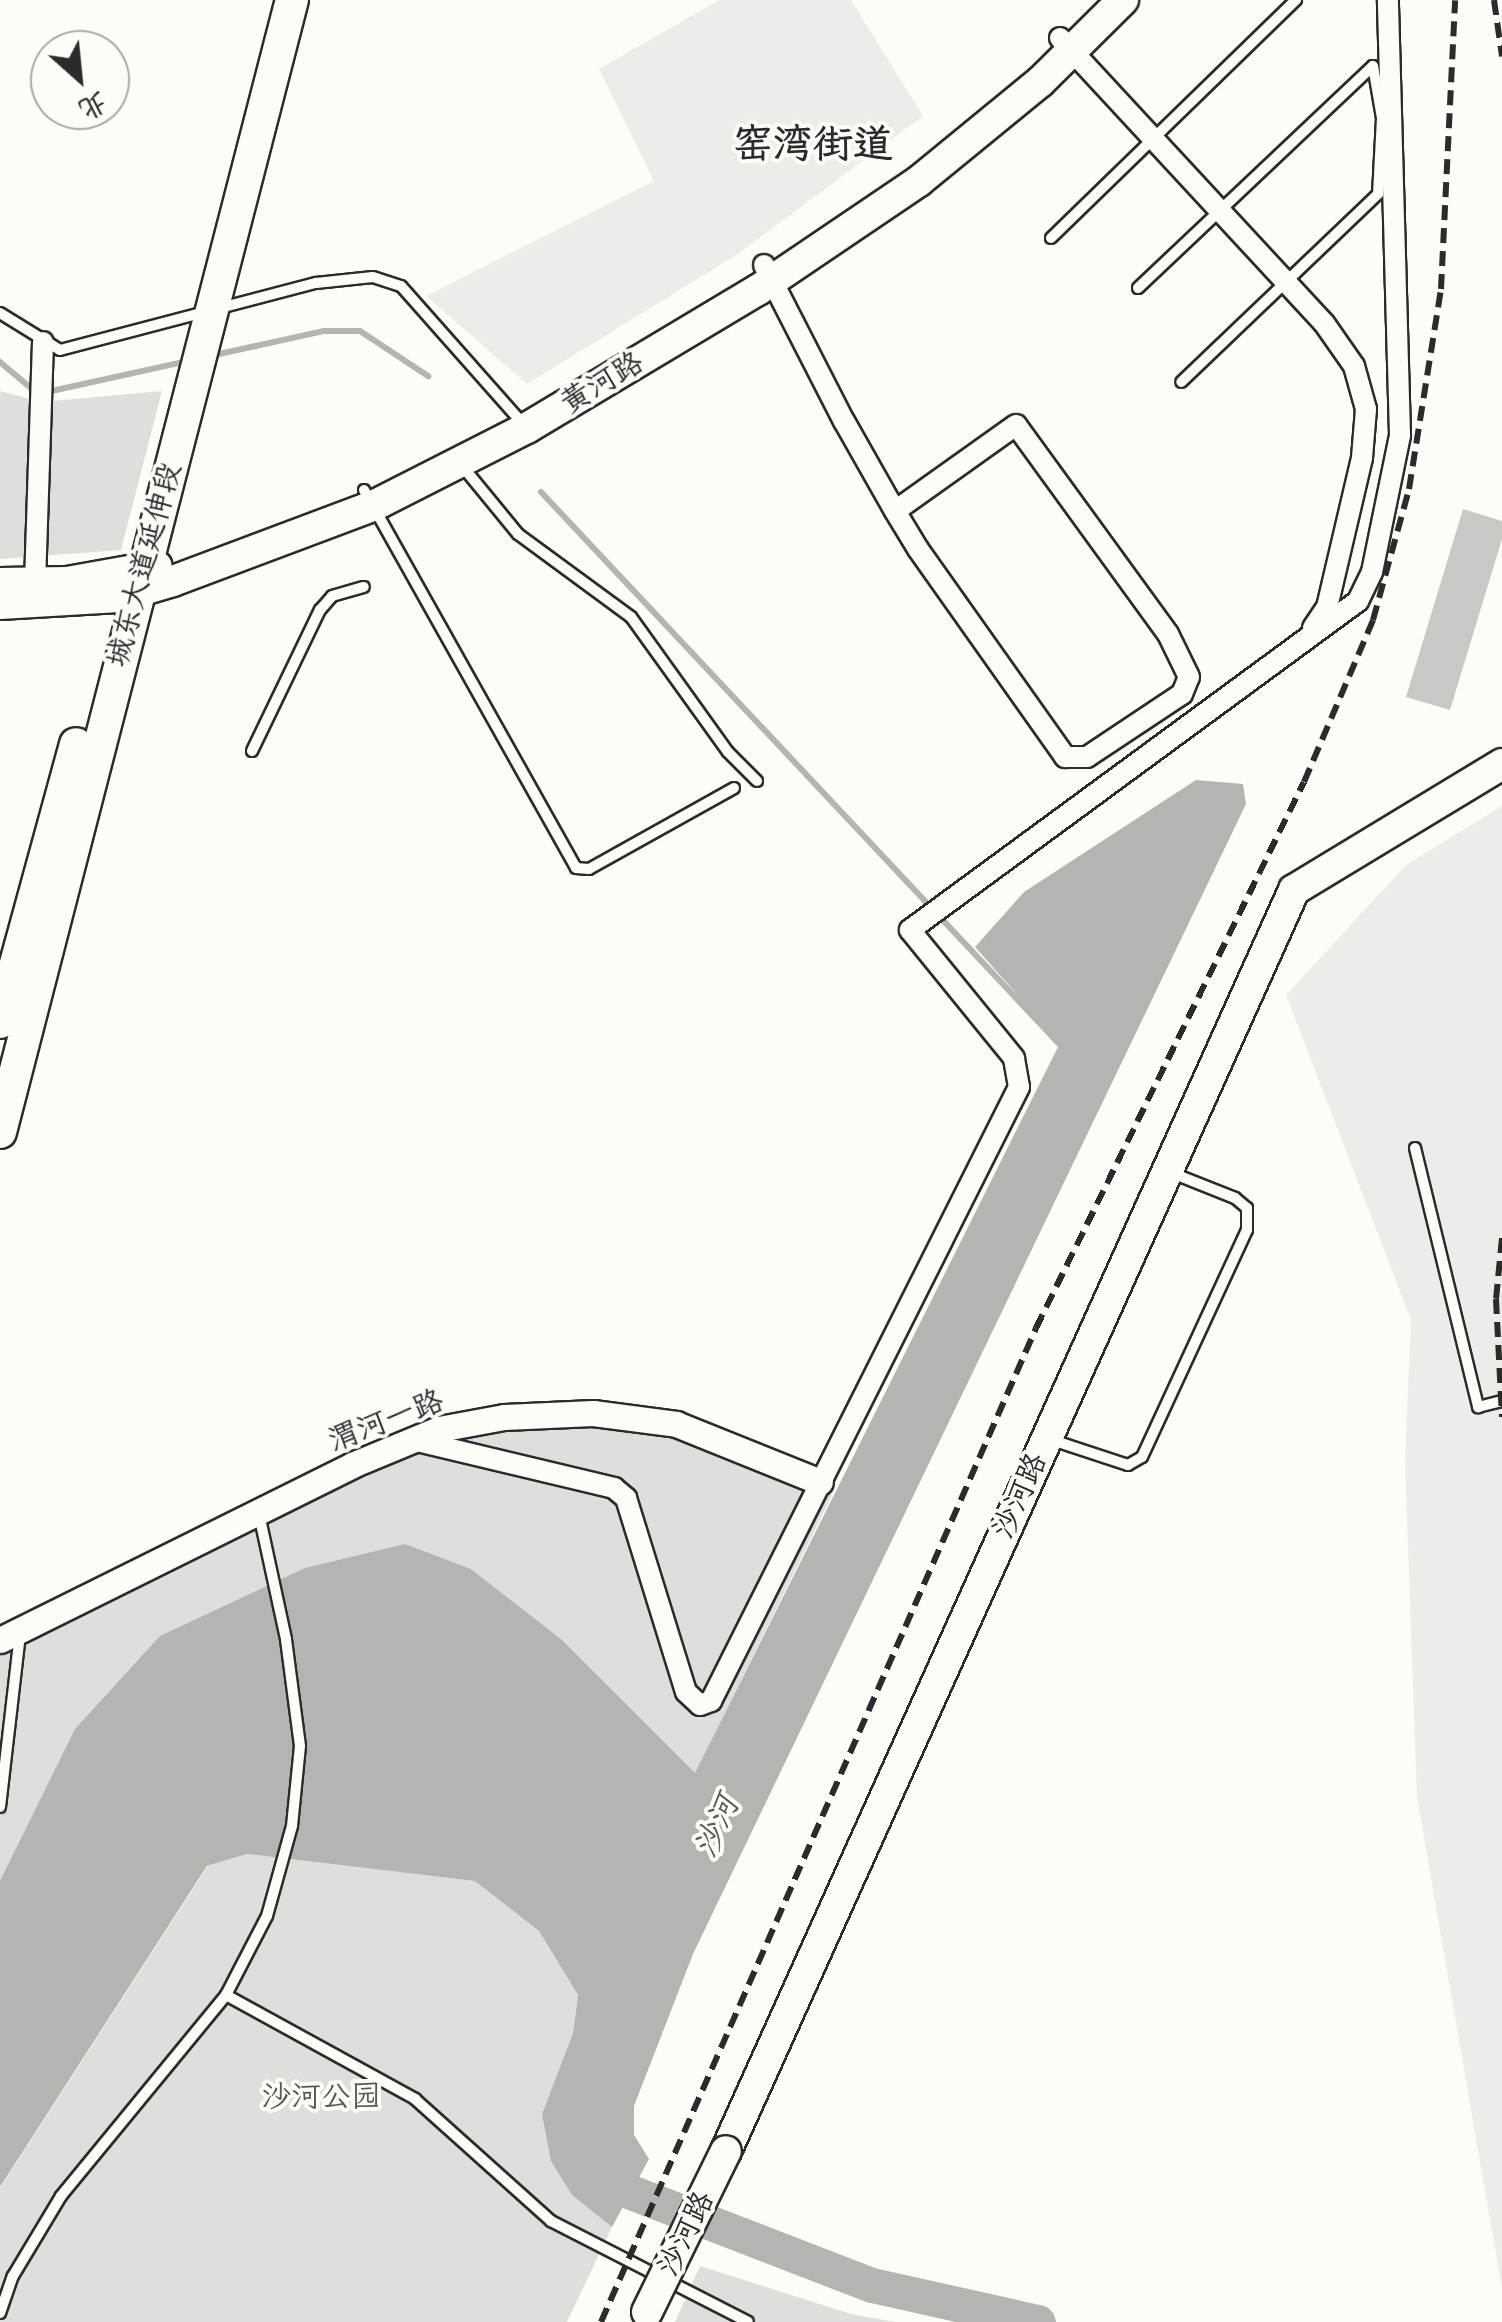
<!DOCTYPE html>
<meta charset="utf-8">
<style>
body{margin:0}
#map{position:relative;width:1502px;height:2322px;overflow:hidden;background:#fdfcf7;font-family:"Balsamiq Sans","LXGW WenKai TC",sans-serif}
div>[style]{position:absolute}
[style*='--x']{left:calc(var(--x)*1px);top:calc(var(--y)*1px);width:calc(var(--w)*1px);rotate:calc(var(--a)*1deg)}
.built>*{inset:0;background:#edece8}
.green>*{inset:0;background:#dfdeda}
.water>*{inset:0;background:#b5b4b1}
.stream>*{height:6px;margin:-3px;padding:0 3px;transform-origin:3px;border-radius:3px;background:#b5b4b1}
.river>*{height:35px;margin:-17.5px;padding:0 17.5px;transform-origin:17.5px;border-radius:17.5px;background:#b5b4b1}
.building>*{inset:0;background:#c9c8c4}
.roads{filter:drop-shadow(2px 0 #2b2b2b) drop-shadow(-2px 0 #2b2b2b) drop-shadow(0 2px #2b2b2b) drop-shadow(0 -2px #2b2b2b)}
.service>*{height:10px;margin:-5px;padding:0 5px;transform-origin:5px;border-radius:5px;background:#fdfcf7}
.minor>*{height:20px;margin:-10px;padding:0 10px;transform-origin:10px;border-radius:10px;background:#fdfcf7}
.tertiary>*{height:25px;margin:-12.5px;padding:0 12.5px;transform-origin:12.5px;border-radius:12.5px;background:#fdfcf7}
.secondary>*{height:30px;margin:-15px;padding:0 15px;transform-origin:15px;border-radius:15px;background:#fdfcf7}
.primary>*{height:32px;margin:-16px;padding:0 16px;transform-origin:16px;border-radius:16px;background:#fdfcf7}
.rail>*{height:6px;margin-top:-3px;transform-origin:0;background:repeating-linear-gradient(90deg,#2b2b2b 0 15px,transparent 0 23px)}
.bridges{filter:drop-shadow(2px 0 #2b2b2b) drop-shadow(-2px 0 #2b2b2b) drop-shadow(0 2px #2b2b2b) drop-shadow(0 -2px #2b2b2b)}
.secondary-bridge>*{height:30px;margin:-15px;padding:0 15px;transform-origin:15px;border-radius:15px;background:#fdfcf7}
span{translate:-50% -50%;white-space:nowrap;text-align:center;line-height:1.15;-webkit-text-stroke:8px #fdfcf7;paint-order:stroke}
.street-label{font-size:30px;color:#2b2b2b}
.park-label{font-size:30px;color:#585857}
.water-label{font-size:32px;color:#5b5b5a;font-style:italic}
.district-label{font-size:40px;color:#2b2b2b;font-weight:700}
.north{position:absolute;left:30px;top:30px;width:100px;height:100px;box-sizing:border-box;background:#fdfcf7;border:2px solid #a9a8a5;border-radius:50%;rotate:153deg;font-size:28px;font-weight:700;line-height:40px;text-align:center;color:#2b2b2b}
.north::after{content:'';display:block;margin:auto;width:35px;height:45px;background:#2b2b2b;clip-path:polygon(50% 0,100% 100%,50% 72%,0 100%)}
</style>
<div id="map">
<div class="built">
<i style="clip-path:polygon(719px 0,851px 0,923px 116px,738px 254px,527px 384px,426px 296px,654px 181px,599px 69px)"></i>
<i style="clip-path:polygon(1502px 806px,1502px 2289px,1417px 1797px,1405px 1461px,1411px 1320px,1286px 995px,1406px 865px)"></i>
</div>
<div class="green">
<i style="clip-path:polygon(0 391px,41px 402px,162px 391px,121px 550px,0 559px)"></i>
<i style="clip-path:polygon(586px 1422px,651px 1429px,732px 1450px,832px 1495px,695px 1774px,561px 1639px,471px 1569px,0 1881px,0 1643px,415px 1449px,503px 1424px)"></i>
<i style="clip-path:polygon(247px 1854px,476px 1881px,539px 1931px,578px 1995px,573px 2033px,542px 2114px,572px 2195px,612px 2227px,567px 2322px,0 2322px,0 2188px,208px 1866px)"></i>
<i style="clip-path:polygon(700px 2266px,851px 2314px,895px 2322px,675px 2322px)"></i>
</div>
<div class="water">
<i style="clip-path:polygon(1196px 780px,1243px 784px,1246px 804px,693px 1954px,634px 2106px,634px 2135px,649px 2159px,612px 2227px,572px 2195px,551px 2161px,542px 2114px,573px 2033px,578px 1995px,539px 1931px,475px 1881px,247px 1854px,207px 1866px,0 2187px,0 1881px,75px 1729px,160px 1636px,305px 1568px,405px 1544px,471px 1569px,561px 1639px,695px 1773px,1060px 1043px,975px 947px,1024px 892px)"></i>
</div>
<div class="stream">
<i style="--x:210;--y:356;--w:117;--a:-12.4"></i>
<i style="--x:324;--y:331;--w:36;--a:0"></i>
<i style="--x:360;--y:331;--w:82;--a:33.5"></i>
<i style="--x:0;--y:362;--w:50;--a:40.1"></i>
<i style="--x:38;--y:394;--w:154;--a:-12.4"></i>
<i style="--x:541;--y:492;--w:763;--a:46.81"></i>
</div>
<div class="river">
<i style="--x:608;--y:2155;--w:32;--a:77"></i>
<i style="--x:615;--y:2186;--w:275;--a:21.1"></i>
<i style="--x:872;--y:2285;--w:170;--a:12.6"></i>
</div>
<div class="building">
<i style="clip-path:polygon(1463px 509px,1502px 521px,1502px 539px,1450px 710px,1406px 697px)"></i>
</div>
<div class="roads">
<div class="service">
<i style="--x:1051;--y:238;--w:342;--a:-44.2"></i>
<i style="--x:1138;--y:288;--w:323;--a:-43.4"></i>
<i style="--x:1373;--y:66;--w:53;--a:80.2"></i>
<i style="--x:1382;--y:118;--w:76;--a:93"></i>
<i style="--x:1378;--y:194;--w:272;--a:136.3"></i>
<i style="--x:0;--y:313;--w:70;--a:31.7"></i>
<i style="--x:60;--y:350;--w:265;--a:-14.7"></i>
<i style="--x:316;--y:283;--w:57;--a:-6"></i>
<i style="--x:373;--y:277;--w:29;--a:18"></i>
<i style="--x:401;--y:286;--w:184;--a:48.5"></i>
<i style="--x:463;--y:467;--w:87;--a:50.6"></i>
<i style="--x:518;--y:534;--w:140;--a:36.3"></i>
<i style="--x:631;--y:617;--w:166;--a:54.3"></i>
<i style="--x:728;--y:752;--w:41;--a:45"></i>
<i style="--x:364;--y:490;--w:433;--a:60.7"></i>
<i style="--x:576;--y:868;--w:13;--a:4"></i>
<i style="--x:589;--y:869;--w:166;--a:-29.2"></i>
<i style="--x:252;--y:751;--w:157;--a:-64.3"></i>
<i style="--x:320;--y:610;--w:18;--a:-49"></i>
<i style="--x:332;--y:596;--w:33;--a:-16"></i>
<i style="--x:1415;--y:1148;--w:267;--a:76.3"></i>
<i style="--x:1478;--y:1407;--w:25;--a:-14"></i>
<i style="--x:1052;--y:1440;--w:80;--a:18.2"></i>
<i style="--x:1128;--y:1465;--w:16;--a:-30"></i>
<i style="--x:1142;--y:1457;--w:250;--a:-65.2"></i>
<i style="--x:1247;--y:1230;--w:22;--a:-90"></i>
<i style="--x:1247;--y:1208;--w:16;--a:-140"></i>
<i style="--x:1235;--y:1198;--w:68;--a:-158.4"></i>
<i style="--x:0;--y:1807;--w:174;--a:-83.4"></i>
<i style="--x:226;--y:1995;--w:216;--a:28.8"></i>
<i style="--x:415;--y:2099;--w:183;--a:41.9"></i>
<i style="--x:551;--y:2221;--w:221;--a:27.1"></i>
<i style="--x:0;--y:2313;--w:39;--a:-71"></i>
<i style="--x:13;--y:2276;--w:93;--a:-59"></i>
<i style="--x:61;--y:2196;--w:260;--a:-50.6"></i>
<i style="--x:226;--y:1995;--w:89;--a:-62.6"></i>
<i style="--x:267;--y:1916;--w:93;--a:-74.5"></i>
<i style="--x:292;--y:1826;--w:80;--a:-84.3"></i>
<i style="--x:300;--y:1746;--w:108;--a:-97.5"></i>
<i style="--x:286;--y:1639;--w:128;--a:-102.2"></i>
</div>
<div class="minor">
<i style="--x:1060;--y:38;--w:388;--a:47.2"></i>
<i style="--x:1324;--y:323;--w:52;--a:55.1"></i>
<i style="--x:1354;--y:366;--w:45;--a:74.4"></i>
<i style="--x:1366;--y:409;--w:49;--a:94.7"></i>
<i style="--x:1362;--y:458;--w:153;--a:103.2"></i>
<i style="--x:1327;--y:607;--w:25;--a:124"></i>
<i style="--x:764;--y:265;--w:175;--a:62.9"></i>
<i style="--x:844;--y:421;--w:103;--a:60.5"></i>
<i style="--x:895;--y:511;--w:44;--a:58.8"></i>
<i style="--x:918;--y:549;--w:255;--a:54.7"></i>
<i style="--x:1065;--y:757;--w:22;--a:0"></i>
<i style="--x:1087;--y:757;--w:114;--a:-33.6"></i>
<i style="--x:1182;--y:694;--w:18;--a:-68"></i>
<i style="--x:1189;--y:677;--w:48;--a:-116"></i>
<i style="--x:1168;--y:634;--w:258;--a:-126"></i>
<i style="--x:1016;--y:425;--w:148;--a:144.6"></i>
<i style="--x:35;--y:583;--w:241;--a:-88.1"></i>
<i style="--x:413;--y:1440;--w:207;--a:13.4"></i>
<i style="--x:614;--y:1488;--w:16;--a:40"></i>
<i style="--x:626;--y:1498;--w:203;--a:72.8"></i>
<i style="--x:686;--y:1692;--w:19;--a:43"></i>
<i style="--x:700;--y:1705;--w:12;--a:-20"></i>
<i style="--x:711;--y:1701;--w:687;--a:-63.36"></i>
<i style="--x:1019;--y:1087;--w:29;--a:-100"></i>
<i style="--x:1014;--y:1058;--w:165;--a:-129.1"></i>
<i style="--x:910;--y:930;--w:556;--a:-36.29"></i>
<i style="--x:1358;--y:601;--w:32;--a:-64"></i>
<i style="--x:1372;--y:572;--w:140;--a:-78.4"></i>
<i style="--x:1400;--y:435;--w:435;--a:-91.6"></i>
</div>
<div class="tertiary">
<i style="--x:0;--y:1640;--w:393;--a:-26.4"></i>
<i style="--x:352;--y:1465;--w:94;--a:-22.5"></i>
<i style="--x:439;--y:1429;--w:66;--a:-10.5"></i>
<i style="--x:504;--y:1417;--w:89;--a:-2.6"></i>
<i style="--x:593;--y:1413;--w:84;--a:7.5"></i>
<i style="--x:676;--y:1424;--w:155;--a:21.9"></i>
</div>
<div class="secondary">
<i style="--x:0;--y:583;--w:67;--a:-0.9"></i>
<i style="--x:67;--y:582;--w:91;--a:-10.1"></i>
<i style="--x:0;--y:604;--w:119;--a:-3.4"></i>
<i style="--x:119;--y:597;--w:56;--a:-16.5"></i>
<i style="--x:173;--y:581;--w:214;--a:-20.6"></i>
<i style="--x:373;--y:506;--w:173;--a:-26.9"></i>
<i style="--x:527;--y:428;--w:269;--a:-30.9"></i>
<i style="--x:758;--y:290;--w:194;--a:-34.1"></i>
<i style="--x:919;--y:181;--w:156;--a:-39.3"></i>
<i style="--x:1040;--y:82;--w:117;--a:-44.7"></i>
<i style="--x:726;--y:2151;--w:1383;--a:-65.75"></i>
<i style="--x:1294;--y:890;--w:243;--a:-31.2"></i>
</div>
<div class="primary">
<i style="--x:0;--y:1022;--w:288;--a:-74.7"></i>
<i style="--x:0;--y:1132;--w:1169;--a:-75.54"></i>
</div>
</div>
<div class="rail">
<i style="--x:1494;--y:0;--w:57;--a:81.9"></i>
<i style="--x:1502;--y:1238;--w:61;--a:95.6"></i>
<i style="--x:1496;--y:1299;--w:118;--a:87.1"></i>
<i style="--x:601;--y:2322;--w:1085;--a:-66.36"></i>
<i style="--x:1036;--y:1328;--w:608;--a:-63.86"></i>
<i style="--x:1304;--y:782;--w:176;--a:-66.9"></i>
<i style="--x:1373;--y:620;--w:136;--a:-74.6"></i>
<i style="--x:1409;--y:489;--w:203;--a:-80.9"></i>
<i style="--x:1441;--y:289;--w:289;--a:-87.2"></i>
</div>
<div class="bridges">
<div class="secondary-bridge">
<i style="--x:647;--y:2312;--w:179;--a:-63.9"></i>
</div>
</div>
<div class="street-label">
<span style="left:602px;top:383px;rotate:-31deg">黄河路</span>
<span style="left:144px;top:565px;rotate:-75deg">城东大道延伸段</span>
<span style="left:386px;top:1421px;rotate:-21deg">渭河一路</span>
<span style="left:1020px;top:1496px;rotate:-66deg">沙河路</span>
<span style="left:686px;top:2234px;rotate:-64deg">沙河路</span>
</div>
<div class="park-label">
<span style="left:321px;top:2097px">沙河公园</span>
</div>
<div class="water-label">
<span style="left:718px;top:1827px;rotate:-66deg">沙河</span>
</div>
<div class="district-label">
<span style="left:813px;top:145px">窑湾街道</span>
</div>
<div class="north">北</div>
</div>
